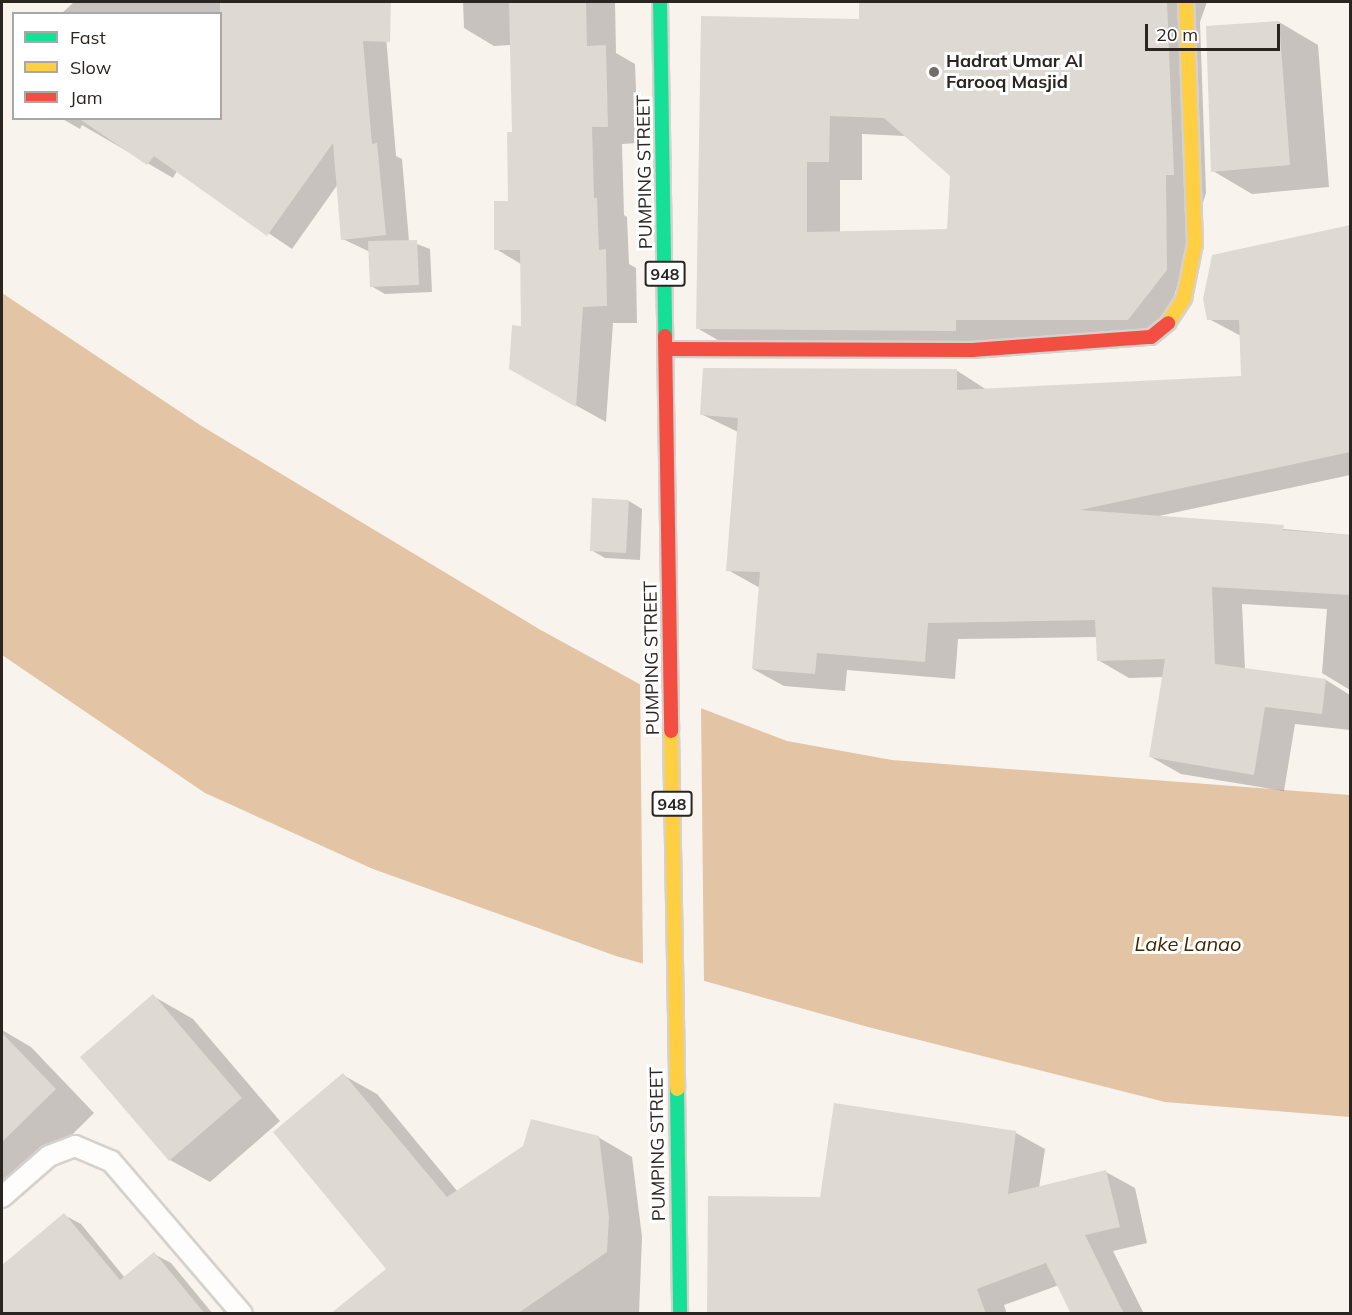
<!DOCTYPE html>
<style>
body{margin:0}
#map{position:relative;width:1352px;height:1315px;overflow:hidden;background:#f9f3ed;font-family:Mulish,sans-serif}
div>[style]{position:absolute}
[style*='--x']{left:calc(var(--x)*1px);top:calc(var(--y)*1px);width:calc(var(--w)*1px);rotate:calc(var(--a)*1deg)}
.water>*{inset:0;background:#e3c4a4}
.pier>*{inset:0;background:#f9f3ed}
.shadow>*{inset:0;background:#0003}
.building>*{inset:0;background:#ded9d3}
.roads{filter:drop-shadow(2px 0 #d6d1cc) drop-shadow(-2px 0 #d6d1cc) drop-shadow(0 2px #d6d1cc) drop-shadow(0 -2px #d6d1cc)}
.lane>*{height:20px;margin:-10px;padding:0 10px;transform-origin:10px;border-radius:10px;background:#fefdfc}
.fast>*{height:14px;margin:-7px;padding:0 7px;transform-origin:7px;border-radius:7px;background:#16e098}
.slow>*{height:14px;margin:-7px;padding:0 7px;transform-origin:7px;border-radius:7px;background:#ffcf43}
.jam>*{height:14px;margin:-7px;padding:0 7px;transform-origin:7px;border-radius:7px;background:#f24e42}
.dots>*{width:16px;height:16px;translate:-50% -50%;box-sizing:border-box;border:3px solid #fff;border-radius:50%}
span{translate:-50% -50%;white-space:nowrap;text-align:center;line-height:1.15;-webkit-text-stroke:6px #fff;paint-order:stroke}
.shield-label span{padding:2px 4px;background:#fff;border:2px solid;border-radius:4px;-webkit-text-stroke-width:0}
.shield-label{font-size:16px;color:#2a2520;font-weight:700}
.poi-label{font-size:18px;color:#2a2520;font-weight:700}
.left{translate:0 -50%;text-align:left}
.street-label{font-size:18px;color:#2a2520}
.water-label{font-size:20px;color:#412502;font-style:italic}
.frame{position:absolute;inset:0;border:3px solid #2a2520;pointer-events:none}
.legend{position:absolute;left:12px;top:12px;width:210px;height:108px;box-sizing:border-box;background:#fff;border:2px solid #aaa8a6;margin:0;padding:8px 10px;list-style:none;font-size:18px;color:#2a2520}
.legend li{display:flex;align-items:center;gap:12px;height:30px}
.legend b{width:30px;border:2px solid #aaa8a6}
.scale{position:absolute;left:1145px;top:24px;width:135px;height:27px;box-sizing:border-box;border:3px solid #2a2520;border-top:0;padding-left:8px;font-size:18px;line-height:21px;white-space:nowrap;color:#2a2520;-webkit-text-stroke:4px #fff;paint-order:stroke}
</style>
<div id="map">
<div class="water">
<i style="clip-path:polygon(2px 293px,200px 425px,539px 629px,643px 686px,787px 741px,892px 760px,1350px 795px,1350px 1117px,1165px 1102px,868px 1027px,616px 956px,373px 869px,205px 793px,2px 655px)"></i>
</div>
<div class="pier">
<i style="clip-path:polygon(640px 682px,701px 705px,704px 984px,643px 967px)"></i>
</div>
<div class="shadow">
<i style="clip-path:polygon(74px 2px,322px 2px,323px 8px,385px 24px,396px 156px,402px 159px,409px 241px,430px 249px,432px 292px,385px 294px,371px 286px,370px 252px,343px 239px,338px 184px,292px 249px,177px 171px,173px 178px,82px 125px,80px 129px,61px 118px,220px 118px,220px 14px,61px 14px)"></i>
<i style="clip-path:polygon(463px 2px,615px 2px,616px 53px,635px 64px,638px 143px,622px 144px,624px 215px,627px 217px,629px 264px,636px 268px,637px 323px,613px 323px,606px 422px,541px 386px,523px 327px,521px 264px,496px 249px,510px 202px,514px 134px,511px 45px,494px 46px,464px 28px)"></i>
<i style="clip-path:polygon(evenodd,861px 2px,1207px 2px,1200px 22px,1206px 193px,1161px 338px,730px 347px,697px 328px,861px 21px,861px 2px,862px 134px,906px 136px,952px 175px,949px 230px,840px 232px,840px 180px,862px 180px,862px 134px)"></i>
<i style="clip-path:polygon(1279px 22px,1318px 45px,1329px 187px,1252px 194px,1213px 171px)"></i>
<i style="clip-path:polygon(1350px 227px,1350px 475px,1154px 517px,1350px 535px,1350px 690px,1322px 673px,1327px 609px,1242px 604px,1245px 669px,1326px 680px,1350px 695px,1350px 730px,1295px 724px,1284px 791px,1181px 774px,1151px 757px,1164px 677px,1129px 678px,1098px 660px,1097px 637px,958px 639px,955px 679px,847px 670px,845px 691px,784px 686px,753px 669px,760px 588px,728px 570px,738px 432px,701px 414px,956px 370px,987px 390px,1242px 377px,1241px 336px,1209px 319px,1213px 256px)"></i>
<i style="clip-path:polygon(629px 501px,642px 509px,640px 560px,605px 558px,591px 550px)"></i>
<i style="clip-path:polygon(153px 996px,193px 1019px,280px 1121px,210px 1182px,170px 1160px)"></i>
<i style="clip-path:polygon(2px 1030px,31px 1047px,94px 1113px,2px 1204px)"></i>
<i style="clip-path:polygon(343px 1075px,377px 1094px,458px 1192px,598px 1137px,632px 1157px,642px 1237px,639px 1314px,333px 1314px,388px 1269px)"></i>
<i style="clip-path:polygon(836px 1104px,1016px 1133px,1045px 1149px,1039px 1188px,1106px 1172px,1135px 1188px,1147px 1243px,1113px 1251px,1144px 1314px,1073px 1314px,1059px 1285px,1004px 1305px,1007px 1314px,708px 1314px,710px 1198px,821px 1198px)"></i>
<i style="clip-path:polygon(64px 1215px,81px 1224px,125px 1278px,154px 1254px,171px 1263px,213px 1314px,2px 1314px,2px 1267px)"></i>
</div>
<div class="building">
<i style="clip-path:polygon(220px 2px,391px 2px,390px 42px,363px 41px,372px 144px,377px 143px,386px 235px,341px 240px,333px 143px,267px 236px,154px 156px,147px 165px,78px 118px,220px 118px)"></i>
<i style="clip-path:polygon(509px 2px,586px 2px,587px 46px,606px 45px,608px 127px,592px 127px,594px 198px,597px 198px,599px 250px,606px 249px,607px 306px,583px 307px,576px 407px,509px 369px,512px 325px,521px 326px,520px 250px,494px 250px,494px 201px,508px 201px,507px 132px,512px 132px)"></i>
<i style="clip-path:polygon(evenodd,859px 2px,1167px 2px,1174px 175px,1166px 175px,1167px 270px,1128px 320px,956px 320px,956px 331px,696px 329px,701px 16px,859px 19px,859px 2px,830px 116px,884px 118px,950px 176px,947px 229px,807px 232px,807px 162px,829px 162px,830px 116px)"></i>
<i style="clip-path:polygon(1279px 21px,1290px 165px,1211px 172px,1206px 26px)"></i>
<i style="clip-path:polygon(1350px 225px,1350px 452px,1080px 510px,1284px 525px,1283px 530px,1350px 535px,1350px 595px,1212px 587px,1215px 664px,1326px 679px,1322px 714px,1265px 707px,1254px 775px,1149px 757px,1165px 659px,1097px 661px,1095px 620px,928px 623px,925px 662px,817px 653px,815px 674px,752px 669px,760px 572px,726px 571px,738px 418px,700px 415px,703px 368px,957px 369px,957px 390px,1241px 376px,1239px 320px,1207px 320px,1203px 299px,1212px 255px)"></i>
<i style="clip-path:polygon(417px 240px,419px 285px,370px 287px,368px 241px)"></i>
<i style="clip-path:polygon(592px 498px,629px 500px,626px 553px,590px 551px)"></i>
<i style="clip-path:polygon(153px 994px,242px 1098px,169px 1161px,80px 1057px)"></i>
<i style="clip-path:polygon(2px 1033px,56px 1089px,2px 1142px)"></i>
<i style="clip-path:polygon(343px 1073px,447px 1197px,523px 1146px,531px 1119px,599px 1136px,609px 1217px,607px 1252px,517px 1314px,330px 1314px,386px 1269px,273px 1132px)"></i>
<i style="clip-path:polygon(834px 1103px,1016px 1131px,1008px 1194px,1106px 1170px,1120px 1227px,1085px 1235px,1124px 1314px,1071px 1314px,1046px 1263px,977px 1289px,986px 1314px,707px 1314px,708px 1196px,820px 1197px)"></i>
<i style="clip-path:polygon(64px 1213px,120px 1280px,154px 1252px,205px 1314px,2px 1314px,2px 1265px)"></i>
</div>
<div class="roads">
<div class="lane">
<i style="--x:2;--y:1197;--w:62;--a:-41.1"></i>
<i style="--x:49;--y:1156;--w:28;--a:-21"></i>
<i style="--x:75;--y:1146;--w:39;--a:23"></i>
<i style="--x:111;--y:1161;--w:201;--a:49.4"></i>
</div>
<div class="fast">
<i style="--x:660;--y:2;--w:334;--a:89.1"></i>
<i style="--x:677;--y:1089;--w:225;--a:89.2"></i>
</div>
<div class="slow">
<i style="--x:1168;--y:323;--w:30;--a:-57"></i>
<i style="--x:1184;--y:298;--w:55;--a:-78.5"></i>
<i style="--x:1195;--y:244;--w:242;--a:-92.1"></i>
<i style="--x:671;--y:731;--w:358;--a:89"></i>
</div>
<div class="jam">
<i style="--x:665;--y:336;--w:395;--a:89.1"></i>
<i style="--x:666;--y:349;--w:306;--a:0.2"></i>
<i style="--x:972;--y:350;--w:179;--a:-4.2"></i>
<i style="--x:1151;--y:337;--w:22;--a:-39"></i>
</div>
</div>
<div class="dots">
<i style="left:934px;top:72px;background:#726d68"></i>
</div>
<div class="shield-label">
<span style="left:665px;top:274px">948</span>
<span style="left:672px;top:804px">948</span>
</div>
<div class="poi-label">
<span class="left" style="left:946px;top:72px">Hadrat Umar Al<br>Farooq Masjid</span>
</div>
<div class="street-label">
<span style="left:645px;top:172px;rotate:-91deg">PUMPING STREET</span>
<span style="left:652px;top:658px;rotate:-91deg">PUMPING STREET</span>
<span style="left:658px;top:1144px;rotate:-91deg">PUMPING STREET</span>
</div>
<div class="water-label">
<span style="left:1188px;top:943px">Lake Lanao</span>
</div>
<div class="frame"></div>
<ul class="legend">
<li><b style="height:8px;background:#16e098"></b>Fast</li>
<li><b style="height:8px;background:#ffcf43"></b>Slow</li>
<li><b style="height:8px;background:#f24e42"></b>Jam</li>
</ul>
<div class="scale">20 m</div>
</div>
